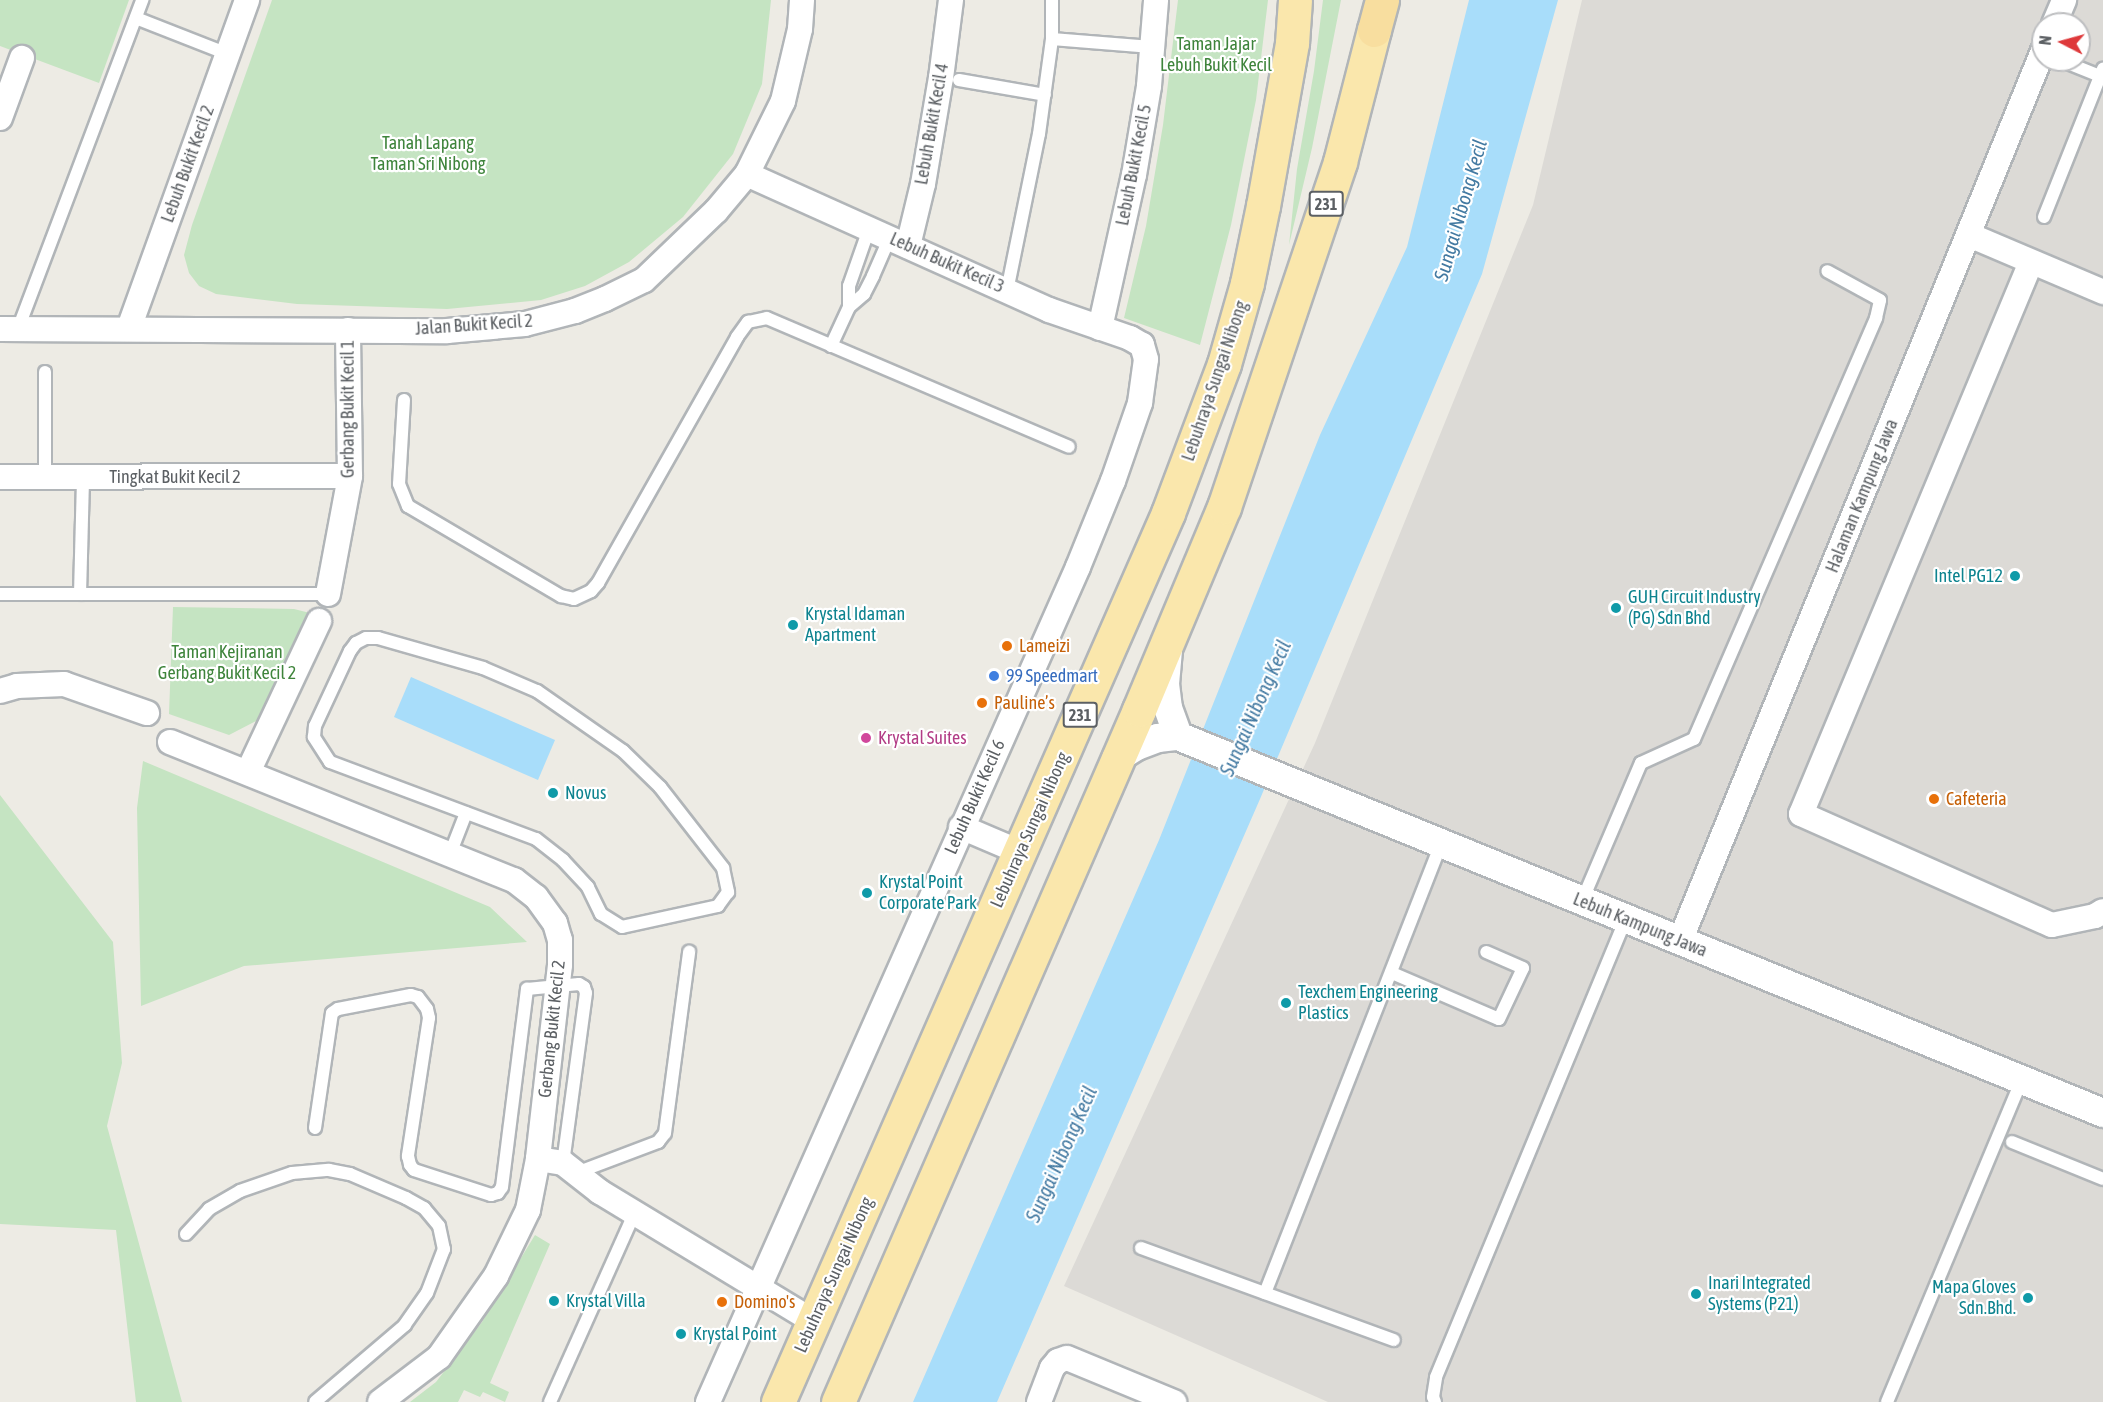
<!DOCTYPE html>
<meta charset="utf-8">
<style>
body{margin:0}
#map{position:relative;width:2103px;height:1402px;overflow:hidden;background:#edebe4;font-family:"Asap Condensed",sans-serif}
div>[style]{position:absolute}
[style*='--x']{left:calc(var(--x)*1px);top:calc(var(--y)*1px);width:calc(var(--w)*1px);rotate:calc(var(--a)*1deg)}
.industrial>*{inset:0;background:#dcdad6}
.green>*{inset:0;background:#c5e4c2}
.water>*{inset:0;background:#a8ddfa}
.roads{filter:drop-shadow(2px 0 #b1b5b8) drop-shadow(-2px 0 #b1b5b8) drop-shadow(0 2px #b1b5b8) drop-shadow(0 -2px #b1b5b8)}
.service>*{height:12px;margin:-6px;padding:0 6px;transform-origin:6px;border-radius:6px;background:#fff}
.minor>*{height:24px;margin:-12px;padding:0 12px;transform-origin:12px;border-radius:12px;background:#fff}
.tertiary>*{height:28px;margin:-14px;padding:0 14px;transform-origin:14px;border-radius:14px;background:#fff}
.primary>*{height:33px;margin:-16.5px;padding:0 16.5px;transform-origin:16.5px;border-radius:16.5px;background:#fae7ac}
.trunk>*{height:33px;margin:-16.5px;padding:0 16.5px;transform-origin:16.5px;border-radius:16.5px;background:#f8de9f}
.dots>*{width:16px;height:16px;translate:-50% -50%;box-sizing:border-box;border:3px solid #fff;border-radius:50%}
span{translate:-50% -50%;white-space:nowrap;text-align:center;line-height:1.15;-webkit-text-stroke:4.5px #fff;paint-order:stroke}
.shield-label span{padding:2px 4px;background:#fff;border:2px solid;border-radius:4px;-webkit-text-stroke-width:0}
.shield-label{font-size:16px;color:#5c6064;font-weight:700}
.park-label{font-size:18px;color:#3e843b}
.street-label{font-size:18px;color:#5c6064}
.culture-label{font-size:18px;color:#0d838f}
.right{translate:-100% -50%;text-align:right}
.left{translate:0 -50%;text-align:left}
.food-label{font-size:18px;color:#c56008}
.shop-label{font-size:18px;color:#366cbe}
.hotel-label{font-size:18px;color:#b23c85}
.water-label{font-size:20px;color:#437aa2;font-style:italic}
.north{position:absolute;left:2031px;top:12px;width:60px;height:60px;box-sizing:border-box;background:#fff;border:2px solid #bebfc1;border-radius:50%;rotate:276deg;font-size:16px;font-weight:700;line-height:24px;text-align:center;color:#5c6064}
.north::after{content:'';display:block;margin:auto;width:21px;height:27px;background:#de393b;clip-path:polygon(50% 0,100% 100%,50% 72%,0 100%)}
</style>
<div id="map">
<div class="industrial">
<i style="clip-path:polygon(evenodd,1582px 0,2103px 0,2103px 1402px,1328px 1402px,1064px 1286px,1315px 743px,1533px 205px,1582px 0,2043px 24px,2079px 24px,2079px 60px,2043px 60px,2043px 24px)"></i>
</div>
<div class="green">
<i style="clip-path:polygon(0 0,129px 0,99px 83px,0 46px)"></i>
<i style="clip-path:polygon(272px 0,771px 0,762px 84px,733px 154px,683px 217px,629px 262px,585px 286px,541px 300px,447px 309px,297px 304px,216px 294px,199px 286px,189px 273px,184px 255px,192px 225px)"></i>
<i style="clip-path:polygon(1178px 0,1268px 0,1256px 100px,1231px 225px,1200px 345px,1124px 318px,1146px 226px,1163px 125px)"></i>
<i style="clip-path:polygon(1323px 0,1341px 0,1312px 148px,1289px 245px,1297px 169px,1314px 71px)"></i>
<i style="clip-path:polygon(173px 607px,294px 609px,310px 613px,264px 717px,229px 735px,169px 714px)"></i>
<i style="clip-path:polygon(143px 761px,490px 907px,527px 942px,244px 966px,141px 1006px,137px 808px)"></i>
<i style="clip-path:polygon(0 795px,113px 942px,122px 1063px,107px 1126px,182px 1402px,136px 1402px,116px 1230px,0 1224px)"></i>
<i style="clip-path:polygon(535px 1235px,550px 1244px,490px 1383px,509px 1392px,505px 1402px,483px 1392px,480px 1397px,464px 1390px,458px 1402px,410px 1402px,436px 1382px,482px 1322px)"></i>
</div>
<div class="water">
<i style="clip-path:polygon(1469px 0,1558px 0,1482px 274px,1260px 799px,997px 1402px,913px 1402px,1159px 840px,1320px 435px,1407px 247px)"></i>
<i style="clip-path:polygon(411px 677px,555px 740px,538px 780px,394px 717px)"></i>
</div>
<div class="roads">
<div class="service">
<i style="--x:136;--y:18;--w:99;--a:21.4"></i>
<i style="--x:1052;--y:39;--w:100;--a:4.6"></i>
<i style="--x:2060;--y:60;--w:43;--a:21.8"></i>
<i style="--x:2100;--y:76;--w:8;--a:-67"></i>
<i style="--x:959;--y:80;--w:87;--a:9.9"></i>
<i style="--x:2044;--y:217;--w:152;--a:-68.3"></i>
<i style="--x:1007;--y:291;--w:160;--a:-78.5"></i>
<i style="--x:1039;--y:134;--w:96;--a:-82.2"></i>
<i style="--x:1052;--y:39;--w:39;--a:-90"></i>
<i style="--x:849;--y:307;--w:21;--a:-90"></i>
<i style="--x:849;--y:286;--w:60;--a:-70.7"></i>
<i style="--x:18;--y:329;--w:352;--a:-69.3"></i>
<i style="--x:831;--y:346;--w:43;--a:-65.2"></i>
<i style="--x:849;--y:307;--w:20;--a:-41"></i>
<i style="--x:864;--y:294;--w:20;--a:-63"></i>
<i style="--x:873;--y:276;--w:43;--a:-66.4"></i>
<i style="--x:404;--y:400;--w:84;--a:93.4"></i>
<i style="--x:399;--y:484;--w:24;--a:68"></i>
<i style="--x:408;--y:506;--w:178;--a:30.5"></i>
<i style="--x:561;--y:596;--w:13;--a:13"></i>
<i style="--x:574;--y:599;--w:19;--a:-25"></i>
<i style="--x:591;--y:591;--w:11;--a:-49"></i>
<i style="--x:598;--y:583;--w:283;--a:-60.5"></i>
<i style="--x:737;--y:337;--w:19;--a:-54"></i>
<i style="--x:748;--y:322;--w:19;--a:-12"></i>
<i style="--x:767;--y:318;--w:328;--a:23.1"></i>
<i style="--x:45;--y:477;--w:105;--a:-90"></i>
<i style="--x:0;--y:594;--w:328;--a:0"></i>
<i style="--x:80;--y:594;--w:117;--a:-88.5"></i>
<i style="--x:366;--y:638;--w:12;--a:0"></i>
<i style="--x:378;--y:638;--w:109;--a:15.9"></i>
<i style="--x:483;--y:668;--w:59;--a:23.1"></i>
<i style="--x:537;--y:691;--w:105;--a:34.9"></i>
<i style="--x:623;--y:751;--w:52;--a:44.2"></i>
<i style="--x:660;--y:787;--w:103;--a:52.1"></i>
<i style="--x:723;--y:868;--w:25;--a:78"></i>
<i style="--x:728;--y:892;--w:17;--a:126"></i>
<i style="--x:718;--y:906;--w:98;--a:167.7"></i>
<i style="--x:622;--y:927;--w:25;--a:-148"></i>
<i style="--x:601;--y:914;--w:30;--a:-116"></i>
<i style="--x:588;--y:887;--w:37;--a:-133"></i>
<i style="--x:563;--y:860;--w:34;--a:-142"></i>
<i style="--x:536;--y:839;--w:220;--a:-159.5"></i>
<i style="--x:330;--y:762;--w:30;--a:-123"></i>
<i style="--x:314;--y:737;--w:11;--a:-85"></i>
<i style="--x:315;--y:726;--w:83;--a:-65"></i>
<i style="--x:350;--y:651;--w:10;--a:-53"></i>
<i style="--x:356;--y:643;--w:11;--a:-27"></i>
<i style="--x:450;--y:854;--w:44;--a:-68.7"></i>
<i style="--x:1582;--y:901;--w:150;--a:-66.9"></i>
<i style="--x:1641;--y:763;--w:58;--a:-24.4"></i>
<i style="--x:1694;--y:739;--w:459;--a:-66.6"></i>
<i style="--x:1876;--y:318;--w:18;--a:-77"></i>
<i style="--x:1880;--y:300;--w:60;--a:-151.3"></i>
<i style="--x:1392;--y:973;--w:116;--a:23.3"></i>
<i style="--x:1499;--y:1019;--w:56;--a:-64.8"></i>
<i style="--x:1523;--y:968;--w:40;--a:-156.6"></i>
<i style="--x:315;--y:1128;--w:116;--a:-81.6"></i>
<i style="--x:332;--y:1013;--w:7;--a:-34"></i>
<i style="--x:338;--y:1009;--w:74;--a:-10.9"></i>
<i style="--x:411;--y:995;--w:7;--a:16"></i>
<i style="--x:418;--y:997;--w:15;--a:53"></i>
<i style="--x:427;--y:1009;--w:9;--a:77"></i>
<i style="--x:429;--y:1018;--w:140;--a:98.7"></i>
<i style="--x:408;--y:1156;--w:9;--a:77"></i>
<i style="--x:410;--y:1165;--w:6;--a:51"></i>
<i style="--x:414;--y:1170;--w:81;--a:18"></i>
<i style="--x:491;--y:1195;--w:7;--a:-16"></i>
<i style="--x:498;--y:1193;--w:7;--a:-56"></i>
<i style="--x:502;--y:1187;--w:200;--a:-82.8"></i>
<i style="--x:527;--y:989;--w:52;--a:-5.5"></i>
<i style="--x:579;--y:984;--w:6;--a:31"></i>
<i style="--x:584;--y:987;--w:6;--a:72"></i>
<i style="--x:586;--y:993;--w:172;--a:97.7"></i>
<i style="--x:2012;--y:1142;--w:98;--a:22.1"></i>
<i style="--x:576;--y:1173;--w:88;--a:-20.7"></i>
<i style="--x:658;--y:1142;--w:11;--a:-52"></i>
<i style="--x:665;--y:1133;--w:183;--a:-82.4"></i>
<i style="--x:186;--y:1234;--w:34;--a:-47"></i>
<i style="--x:209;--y:1209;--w:36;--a:-30"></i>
<i style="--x:240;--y:1191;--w:55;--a:-19.1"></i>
<i style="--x:292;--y:1173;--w:37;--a:-5"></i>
<i style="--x:329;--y:1170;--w:21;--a:11"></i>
<i style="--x:350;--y:1174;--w:61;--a:23.2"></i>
<i style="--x:406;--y:1198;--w:21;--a:29"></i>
<i style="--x:424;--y:1208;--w:23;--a:50"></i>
<i style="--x:439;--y:1226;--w:24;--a:78"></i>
<i style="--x:444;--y:1249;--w:47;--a:111.1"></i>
<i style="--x:427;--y:1293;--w:39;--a:125"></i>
<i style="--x:405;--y:1325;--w:118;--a:139.5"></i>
<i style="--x:1141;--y:1248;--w:269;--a:20"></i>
<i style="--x:1265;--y:1293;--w:483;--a:-68.6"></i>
<i style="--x:550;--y:1402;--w:208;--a:-65.9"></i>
<i style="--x:1435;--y:1402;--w:5;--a:-112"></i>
<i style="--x:1433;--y:1397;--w:20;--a:-81"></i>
<i style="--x:1436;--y:1377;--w:496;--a:-67.5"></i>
<i style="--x:1887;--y:1402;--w:349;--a:-67.3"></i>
</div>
<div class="minor">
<i style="--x:2054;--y:24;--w:26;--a:-67"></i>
<i style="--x:0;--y:118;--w:64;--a:-69.9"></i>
<i style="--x:1969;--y:235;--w:146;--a:23"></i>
<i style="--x:908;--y:246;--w:64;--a:-76.4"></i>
<i style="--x:923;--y:184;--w:108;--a:-80.4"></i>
<i style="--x:941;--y:78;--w:79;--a:-82.7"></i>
<i style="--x:2031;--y:262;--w:598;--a:112.62"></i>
<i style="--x:1801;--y:814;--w:274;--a:23.9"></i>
<i style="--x:2052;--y:925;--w:44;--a:-11.8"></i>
<i style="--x:2095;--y:916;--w:9;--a:-32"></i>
<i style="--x:129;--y:328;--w:349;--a:-70.2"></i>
<i style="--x:1100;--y:328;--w:157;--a:-77.5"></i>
<i style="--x:1134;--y:175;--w:90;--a:-80.4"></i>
<i style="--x:1149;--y:86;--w:86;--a:-85.3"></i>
<i style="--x:0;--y:329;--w:447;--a:0.3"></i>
<i style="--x:447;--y:331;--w:78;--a:-5.1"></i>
<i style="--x:525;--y:324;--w:52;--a:-14.6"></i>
<i style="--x:575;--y:311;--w:32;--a:-22"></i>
<i style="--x:605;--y:299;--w:43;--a:-26"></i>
<i style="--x:644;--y:280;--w:100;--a:-43.8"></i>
<i style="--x:716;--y:211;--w:48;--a:-50"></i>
<i style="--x:747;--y:174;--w:81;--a:-63.7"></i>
<i style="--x:783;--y:101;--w:74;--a:-76.7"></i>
<i style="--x:800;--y:29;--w:29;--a:-86"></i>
<i style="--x:0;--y:477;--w:350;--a:-0.2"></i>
<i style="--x:328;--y:594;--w:120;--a:-79.4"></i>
<i style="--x:350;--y:476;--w:146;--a:-90.8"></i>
<i style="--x:0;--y:691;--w:18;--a:-16"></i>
<i style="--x:17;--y:686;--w:47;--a:-2.4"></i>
<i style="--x:64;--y:684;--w:88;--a:19.3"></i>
<i style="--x:170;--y:742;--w:371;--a:21.9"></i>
<i style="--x:514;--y:880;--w:28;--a:38"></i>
<i style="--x:536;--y:897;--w:32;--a:54"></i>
<i style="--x:555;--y:923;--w:18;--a:74"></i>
<i style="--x:560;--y:940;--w:25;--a:90"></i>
<i style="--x:560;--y:965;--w:195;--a:96.5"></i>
<i style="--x:538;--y:1159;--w:52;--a:101.1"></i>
<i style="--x:528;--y:1210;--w:73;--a:115.9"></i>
<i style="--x:496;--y:1276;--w:99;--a:125.1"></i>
<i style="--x:439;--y:1357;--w:74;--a:142.7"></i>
<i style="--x:248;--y:772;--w:167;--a:-64.8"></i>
<i style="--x:961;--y:827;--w:64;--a:23"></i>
<i style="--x:1680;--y:941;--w:961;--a:-67.81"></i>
<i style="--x:538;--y:1159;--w:25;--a:9"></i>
<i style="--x:563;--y:1163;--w:47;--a:38.1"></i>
<i style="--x:600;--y:1192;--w:249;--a:31.2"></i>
<i style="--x:708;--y:1402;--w:913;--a:-66.1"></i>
<i style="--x:1078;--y:567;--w:93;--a:-67.9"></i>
<i style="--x:1113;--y:481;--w:83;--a:-70.9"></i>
<i style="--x:1140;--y:403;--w:44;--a:-82.2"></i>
<i style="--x:1146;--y:359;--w:15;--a:-106"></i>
<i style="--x:1142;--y:345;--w:14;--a:-150"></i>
<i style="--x:1130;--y:338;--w:86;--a:-160.9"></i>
<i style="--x:1049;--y:310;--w:331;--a:-155.8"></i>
<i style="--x:1039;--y:1402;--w:36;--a:-69"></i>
<i style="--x:1052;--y:1368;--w:9;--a:-49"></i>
<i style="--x:1058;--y:1361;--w:9;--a:-18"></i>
<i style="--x:1067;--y:1358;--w:116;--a:22.4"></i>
</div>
<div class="tertiary">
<i style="--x:1168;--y:650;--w:34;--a:95"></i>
<i style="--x:1165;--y:684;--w:24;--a:83"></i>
<i style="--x:1168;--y:708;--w:30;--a:70"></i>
<i style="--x:1116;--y:759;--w:25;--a:-32"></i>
<i style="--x:1137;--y:746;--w:22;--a:-21"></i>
<i style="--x:1158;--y:738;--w:20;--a:-6"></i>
<i style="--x:1178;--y:736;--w:999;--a:22.17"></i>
</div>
<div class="primary">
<i style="--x:778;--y:1402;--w:971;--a:-66.31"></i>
<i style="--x:1168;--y:513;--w:159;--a:-69.4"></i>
<i style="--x:1224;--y:364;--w:84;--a:-74.1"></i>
<i style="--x:1247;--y:283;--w:79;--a:-78.3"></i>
<i style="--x:1263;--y:206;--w:166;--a:-79.9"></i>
<i style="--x:1292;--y:43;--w:43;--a:-86"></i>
<i style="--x:838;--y:1402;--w:755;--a:-66.49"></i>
<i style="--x:1139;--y:710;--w:220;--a:-67.3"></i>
<i style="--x:1224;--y:507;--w:364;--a:-71.4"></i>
<i style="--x:1340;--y:162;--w:136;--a:-75.6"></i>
</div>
<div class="trunk">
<i style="--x:1374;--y:30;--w:31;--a:-75"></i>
</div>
</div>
<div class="dots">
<i style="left:2015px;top:576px;background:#0f9aa8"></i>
<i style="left:1616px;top:608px;background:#0f9aa8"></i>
<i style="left:793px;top:625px;background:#0f9aa8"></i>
<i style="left:1007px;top:646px;background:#e8710a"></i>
<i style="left:994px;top:676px;background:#3f7fe0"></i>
<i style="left:982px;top:703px;background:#e8710a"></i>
<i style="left:866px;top:738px;background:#d1479c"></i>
<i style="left:553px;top:793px;background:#0f9aa8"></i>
<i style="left:1934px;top:799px;background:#e8710a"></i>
<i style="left:867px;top:893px;background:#0f9aa8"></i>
<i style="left:1286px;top:1003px;background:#0f9aa8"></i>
<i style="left:1696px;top:1294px;background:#0f9aa8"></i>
<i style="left:2028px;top:1298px;background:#0f9aa8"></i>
<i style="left:554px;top:1301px;background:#0f9aa8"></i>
<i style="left:722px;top:1302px;background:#e8710a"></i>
<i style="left:681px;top:1334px;background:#0f9aa8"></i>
</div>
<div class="shield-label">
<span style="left:1326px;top:204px">231</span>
<span style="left:1080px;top:715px">231</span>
</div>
<div class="park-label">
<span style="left:1216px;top:55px">Taman Jajar<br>Lebuh Bukit Kecil</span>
<span style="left:428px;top:154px">Tanah Lapang<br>Taman Sri Nibong</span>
<span style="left:227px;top:663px">Taman Kejiranan<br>Gerbang Bukit Kecil 2</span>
</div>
<div class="street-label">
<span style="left:932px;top:124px;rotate:-80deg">Lebuh Bukit Kecil 4</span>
<span style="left:188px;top:164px;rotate:-70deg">Lebuh Bukit Kecil 2</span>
<span style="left:1134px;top:165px;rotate:-79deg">Lebuh Bukit Kecil 5</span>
<span style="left:947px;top:263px;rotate:24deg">Lebuh Bukit Kecil 3</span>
<span style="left:474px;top:325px;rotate:-4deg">Jalan Bukit Kecil 2</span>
<span style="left:1215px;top:381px;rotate:-71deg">Lebuhraya Sungai Nibong</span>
<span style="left:348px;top:409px;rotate:-90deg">Gerbang Bukit Kecil 1</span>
<span style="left:175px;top:477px">Tingkat Bukit Kecil 2</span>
<span style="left:1862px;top:496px;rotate:-68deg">Halaman Kampung Jawa</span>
<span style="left:975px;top:797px;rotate:-66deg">Lebuh Bukit Kecil 6</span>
<span style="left:1030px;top:830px;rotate:-66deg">Lebuhraya Sungai Nibong</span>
<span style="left:1640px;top:925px;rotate:22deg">Lebuh Kampung Jawa</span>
<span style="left:552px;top:1029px;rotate:-84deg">Gerbang Bukit Kecil 2</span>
<span style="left:834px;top:1275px;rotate:-66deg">Lebuhraya Sungai Nibong</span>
</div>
<div class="culture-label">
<span class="right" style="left:2003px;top:576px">Intel PG12</span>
<span class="left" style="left:1628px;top:608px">GUH Circuit Industry<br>(PG) Sdn Bhd</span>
<span class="left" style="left:805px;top:625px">Krystal Idaman<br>Apartment</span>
<span class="left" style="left:565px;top:793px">Novus</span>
<span class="left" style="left:879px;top:893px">Krystal Point<br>Corporate Park</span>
<span class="left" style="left:1298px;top:1003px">Texchem Engineering<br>Plastics</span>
<span class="left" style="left:1708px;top:1294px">Inari Integrated<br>Systems (P21)</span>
<span class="right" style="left:2016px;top:1298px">Mapa Gloves<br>Sdn.Bhd.</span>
<span class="left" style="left:566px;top:1301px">Krystal Villa</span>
<span class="left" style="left:693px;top:1334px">Krystal Point</span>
</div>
<div class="food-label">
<span class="left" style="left:1019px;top:646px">Lameizi</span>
<span class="left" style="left:994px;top:703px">Pauline’s</span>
<span class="left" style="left:1946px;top:799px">Cafeteria</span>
<span class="left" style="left:734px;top:1302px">Domino's</span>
</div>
<div class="shop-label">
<span class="left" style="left:1006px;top:676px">99 Speedmart</span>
</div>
<div class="hotel-label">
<span class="left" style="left:878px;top:738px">Krystal Suites</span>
</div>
<div class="water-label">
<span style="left:1460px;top:210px;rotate:-74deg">Sungai Nibong Kecil</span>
<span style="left:1255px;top:708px;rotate:-66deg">Sungai Nibong Kecil</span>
<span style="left:1061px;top:1154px;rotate:-66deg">Sungai Nibong Kecil</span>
</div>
<div class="north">N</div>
</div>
